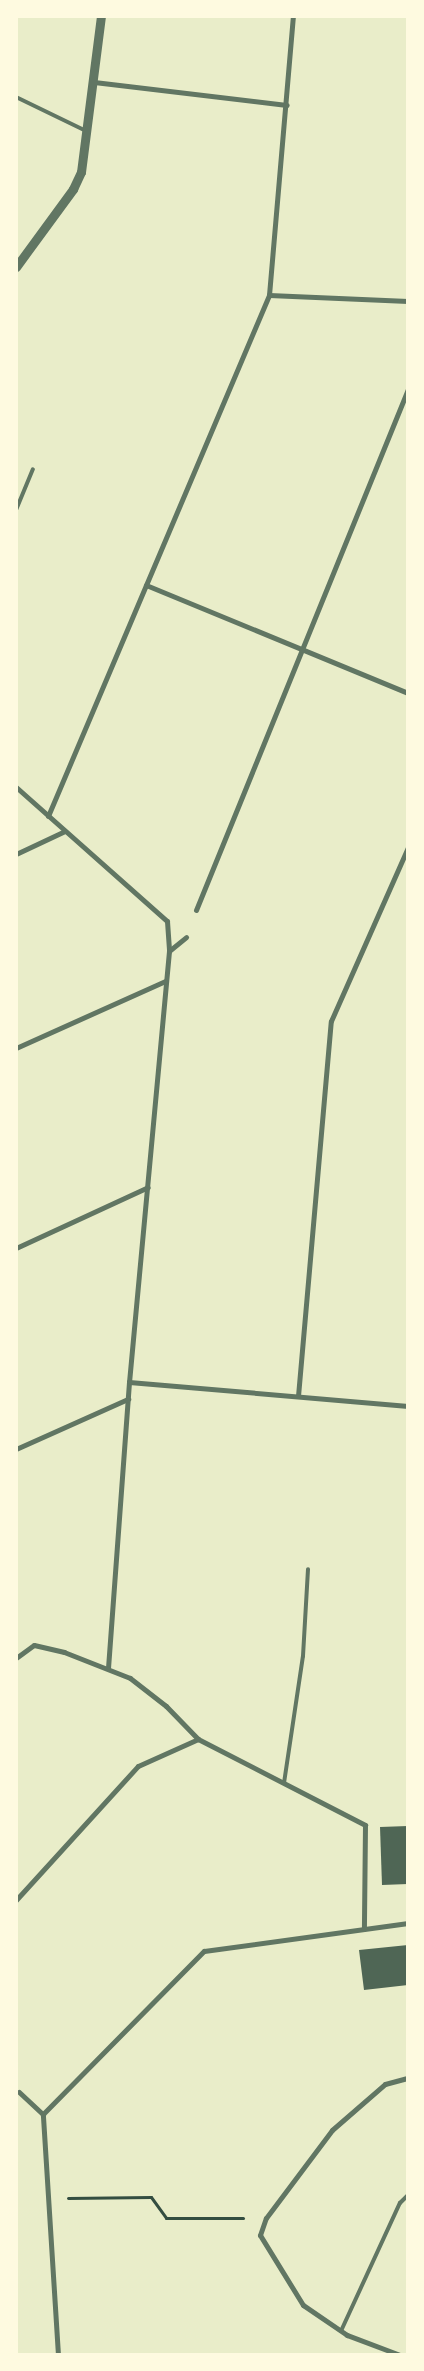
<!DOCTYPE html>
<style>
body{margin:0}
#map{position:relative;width:424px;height:2371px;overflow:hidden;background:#e9edc9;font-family:"Work Sans",sans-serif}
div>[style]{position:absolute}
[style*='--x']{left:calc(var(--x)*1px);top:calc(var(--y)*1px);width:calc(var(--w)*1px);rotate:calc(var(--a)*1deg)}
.building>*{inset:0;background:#4f6655}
.path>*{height:3px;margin:-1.5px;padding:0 1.5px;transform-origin:1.5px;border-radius:1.5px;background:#344e41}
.service>*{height:4px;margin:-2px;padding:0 2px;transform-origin:2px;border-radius:2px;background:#617663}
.minor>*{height:5px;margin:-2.5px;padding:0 2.5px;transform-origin:2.5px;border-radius:2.5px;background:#617663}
.tertiary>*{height:9px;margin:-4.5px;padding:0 4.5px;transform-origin:4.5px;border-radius:4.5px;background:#617663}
span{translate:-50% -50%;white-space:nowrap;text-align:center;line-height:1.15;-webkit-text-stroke:4px #fefae0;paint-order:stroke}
.frame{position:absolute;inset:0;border:18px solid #fefae0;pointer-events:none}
</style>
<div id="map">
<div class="building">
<i style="clip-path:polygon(408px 1826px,408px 1884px,382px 1885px,380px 1827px)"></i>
<i style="clip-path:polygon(408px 1945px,408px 1985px,364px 1990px,359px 1950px)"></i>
</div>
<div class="path">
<i style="--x:68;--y:2198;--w:83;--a:-0.7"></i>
<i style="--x:151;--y:2197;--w:26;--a:54"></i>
<i style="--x:166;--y:2218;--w:77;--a:0"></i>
</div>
<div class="service">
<i style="--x:16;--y:97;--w:78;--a:25.9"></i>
<i style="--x:16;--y:510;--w:44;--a:-67.5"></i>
<i style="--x:284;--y:1783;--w:128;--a:-81.5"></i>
<i style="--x:303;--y:1656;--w:87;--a:-86.7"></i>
<i style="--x:341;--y:2331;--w:141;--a:-65.3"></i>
<i style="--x:400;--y:2203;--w:11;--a:-45"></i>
</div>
<div class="minor">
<i style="--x:94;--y:82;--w:194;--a:6.8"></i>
<i style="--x:269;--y:295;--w:139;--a:2.5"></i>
<i style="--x:146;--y:585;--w:283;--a:22.4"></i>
<i style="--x:16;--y:787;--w:202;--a:41.6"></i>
<i style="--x:167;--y:921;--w:30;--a:86"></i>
<i style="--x:169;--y:951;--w:433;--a:95.3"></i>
<i style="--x:129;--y:1382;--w:287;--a:94.2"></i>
<i style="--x:48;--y:816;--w:566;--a:-67.01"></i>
<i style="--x:269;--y:295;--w:280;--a:-85.1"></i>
<i style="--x:16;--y:854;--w:54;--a:-25.1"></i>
<i style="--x:196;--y:910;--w:562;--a:-67.86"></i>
<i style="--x:169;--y:951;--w:22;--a:-39"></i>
<i style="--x:16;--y:1048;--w:163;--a:-24.2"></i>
<i style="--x:16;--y:1248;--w:145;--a:-24.8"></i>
<i style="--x:129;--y:1382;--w:280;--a:4.9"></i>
<i style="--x:298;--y:1396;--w:376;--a:-85"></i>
<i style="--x:331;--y:1021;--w:190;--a:-66.1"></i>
<i style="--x:16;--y:1449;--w:123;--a:-24.1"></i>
<i style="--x:16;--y:1658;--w:22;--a:-36"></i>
<i style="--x:34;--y:1645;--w:31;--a:13"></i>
<i style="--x:64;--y:1652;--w:71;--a:21.5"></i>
<i style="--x:130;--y:1678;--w:46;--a:37.9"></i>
<i style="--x:166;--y:1706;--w:46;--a:45.9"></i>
<i style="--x:198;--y:1739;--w:188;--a:27.2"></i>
<i style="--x:365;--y:1825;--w:104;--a:90.6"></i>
<i style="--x:16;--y:1900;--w:181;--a:-47.7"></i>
<i style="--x:138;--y:1766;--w:66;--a:-24.2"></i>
<i style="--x:19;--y:2092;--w:33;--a:43"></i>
<i style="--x:58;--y:2355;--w:241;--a:-93.6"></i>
<i style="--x:43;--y:2114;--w:229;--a:-45.4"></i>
<i style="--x:204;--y:1951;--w:206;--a:-7.8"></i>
<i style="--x:400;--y:2355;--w:57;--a:-159.3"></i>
<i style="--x:347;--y:2335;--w:53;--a:-145.7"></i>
<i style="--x:303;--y:2305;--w:82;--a:-121.6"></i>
<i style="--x:260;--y:2235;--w:18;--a:-71"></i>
<i style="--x:266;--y:2218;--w:110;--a:-53.1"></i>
<i style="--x:332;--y:2130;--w:70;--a:-41"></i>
<i style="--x:385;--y:2084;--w:24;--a:-15"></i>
</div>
<div class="tertiary">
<i style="--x:16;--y:267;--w:97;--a:-53.8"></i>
<i style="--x:73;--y:189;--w:19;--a:-65"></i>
<i style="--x:81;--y:172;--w:157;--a:-82.7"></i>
</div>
<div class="frame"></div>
</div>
